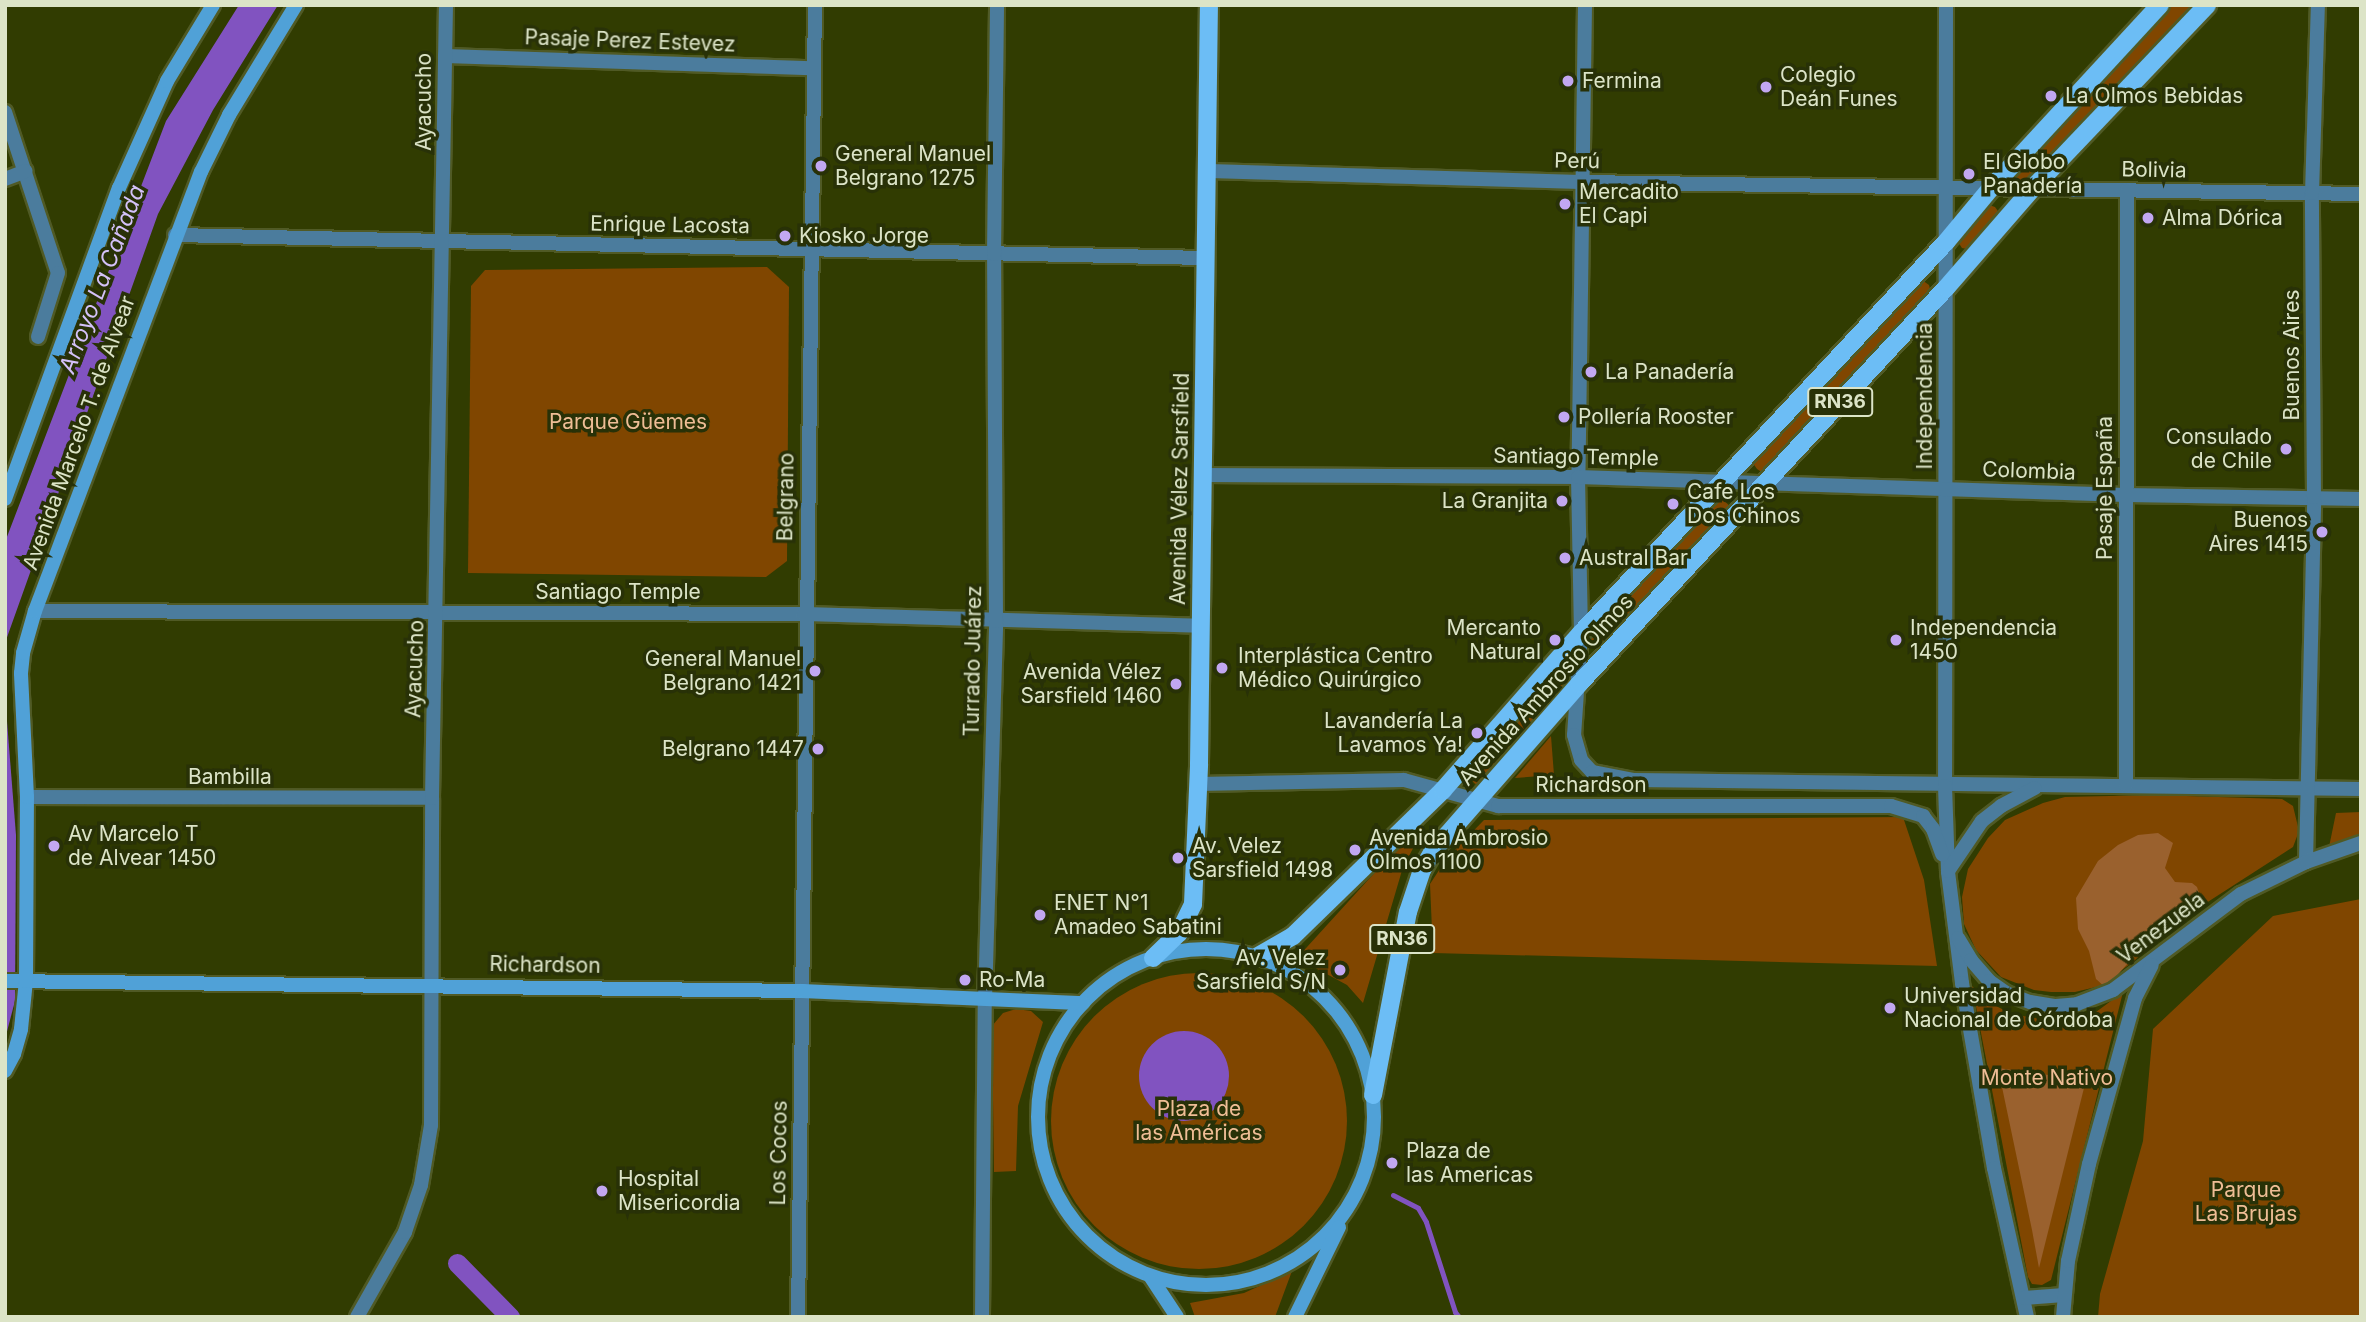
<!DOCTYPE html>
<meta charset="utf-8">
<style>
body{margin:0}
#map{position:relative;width:2366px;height:1322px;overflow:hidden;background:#313c01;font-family:Inter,sans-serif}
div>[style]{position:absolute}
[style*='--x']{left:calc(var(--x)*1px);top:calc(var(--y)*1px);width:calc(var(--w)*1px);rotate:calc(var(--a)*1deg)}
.green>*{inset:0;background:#804600}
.round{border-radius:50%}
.forest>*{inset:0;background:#9a612e}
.water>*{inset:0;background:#8153c0}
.stream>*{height:5px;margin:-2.5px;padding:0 2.5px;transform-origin:2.5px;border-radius:2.5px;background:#8153c0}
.canal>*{height:19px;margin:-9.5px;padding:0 9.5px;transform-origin:9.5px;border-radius:9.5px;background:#8153c0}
.roads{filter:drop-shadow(2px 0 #505a25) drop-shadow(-2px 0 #505a25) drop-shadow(0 2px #505a25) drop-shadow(0 -2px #505a25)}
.street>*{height:14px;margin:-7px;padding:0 7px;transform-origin:7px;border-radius:7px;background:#4b7c9d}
.secondary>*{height:14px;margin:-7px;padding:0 7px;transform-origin:7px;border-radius:7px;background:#50a1d7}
.secondary>.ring{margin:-7px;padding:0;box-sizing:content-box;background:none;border:14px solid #50a1d7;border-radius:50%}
.primary>*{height:18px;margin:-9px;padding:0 9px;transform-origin:9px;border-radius:9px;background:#6cbdf5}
.dots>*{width:19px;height:19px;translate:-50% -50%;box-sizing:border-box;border:4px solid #283107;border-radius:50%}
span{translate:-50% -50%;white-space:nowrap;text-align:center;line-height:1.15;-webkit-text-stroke:7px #283107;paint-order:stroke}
.shield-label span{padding:2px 5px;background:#283107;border:2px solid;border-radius:5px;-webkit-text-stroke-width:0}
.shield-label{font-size:19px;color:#dce4c7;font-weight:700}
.street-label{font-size:21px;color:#dce4c7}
.poi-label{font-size:21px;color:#dce4c7}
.left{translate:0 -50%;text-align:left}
.right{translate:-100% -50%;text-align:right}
.park-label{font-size:21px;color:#efbd95}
.water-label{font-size:23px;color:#d4c1f9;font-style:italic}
.frame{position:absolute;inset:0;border:7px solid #dce4c7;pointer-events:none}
</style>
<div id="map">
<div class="green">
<i style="clip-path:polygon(2167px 5px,2195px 5px,2023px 188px,2017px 185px,2010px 174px)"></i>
<i style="clip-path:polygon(1986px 204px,1995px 207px,2000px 214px,1971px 250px,1962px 248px,1956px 239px)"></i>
<i style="clip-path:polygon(767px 267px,789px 287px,787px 561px,766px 577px,468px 573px,471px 286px,485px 270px)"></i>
<i style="clip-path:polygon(1922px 280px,1929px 285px,1931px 293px,1763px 473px,1757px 469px,1750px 459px)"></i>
<i style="clip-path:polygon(1713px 499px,1722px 499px,1731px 507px,1603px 653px,1597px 649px,1590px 638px)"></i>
<i style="clip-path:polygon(1557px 671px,1569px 673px,1574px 680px,1480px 787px,1474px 783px,1467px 773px)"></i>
<i style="clip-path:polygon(1551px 736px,1554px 775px,1515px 778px)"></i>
<i style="clip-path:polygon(2154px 795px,2282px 799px,2293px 806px,2299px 831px,2293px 847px,2172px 925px,2134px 961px,2100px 986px,2075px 992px,2051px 992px,2034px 990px,2001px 977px,1976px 950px,1964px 924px,1962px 897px,1968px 869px,1988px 838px,2005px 820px,2043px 803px,2065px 797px)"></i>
<i style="clip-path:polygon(2361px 812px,2361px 836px,2329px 847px,2336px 813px)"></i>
<i style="clip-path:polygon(1903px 817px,1924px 880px,1937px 966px,1433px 953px,1430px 884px,1447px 858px,1484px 820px)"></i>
<i style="clip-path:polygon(1418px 825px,1423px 830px,1403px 867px,1363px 1003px,1347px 985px,1297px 958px)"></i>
<i style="clip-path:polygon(2361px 899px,2361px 1317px,2098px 1317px,2100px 1294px,2143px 1141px,2153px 1029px,2273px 916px)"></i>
<i class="round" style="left:1051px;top:973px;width:296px;height:296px"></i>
<i style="clip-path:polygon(1972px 986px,1988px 1002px,2012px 1014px,2062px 1023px,2092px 1015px,2123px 992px,2051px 1280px,2042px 1285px,2032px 1284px,2028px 1277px)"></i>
<i style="clip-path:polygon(1016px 1009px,1031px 1011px,1043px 1022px,1018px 1106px,1016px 1171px,994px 1172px,992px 1026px,1003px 1013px)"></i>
<i style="clip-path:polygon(1292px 1271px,1275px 1317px,1195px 1317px,1190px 1303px,1244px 1293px)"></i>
</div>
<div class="forest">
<i style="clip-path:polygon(2158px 833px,2173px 843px,2165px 868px,2175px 882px,2192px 883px,2197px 887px,2200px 896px,2196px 912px,2166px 920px,2106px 988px,2096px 979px,2089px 951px,2078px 929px,2076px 898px,2098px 861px,2118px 845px,2138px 835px)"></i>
<i style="clip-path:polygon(1998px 1068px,2086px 1080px,2039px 1268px,2032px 1230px)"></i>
</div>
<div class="water">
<i style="clip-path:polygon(239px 5px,278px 5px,213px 110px,158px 214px,5px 643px,5px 542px,166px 121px)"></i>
<i style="clip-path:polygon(5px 696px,16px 835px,15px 1001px,5px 1039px)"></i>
<i class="round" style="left:1139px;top:1031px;width:90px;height:90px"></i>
</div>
<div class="stream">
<i style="--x:1393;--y:1195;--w:28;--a:27"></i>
<i style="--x:1418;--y:1208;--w:16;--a:60"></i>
<i style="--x:1426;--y:1222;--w:95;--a:72.1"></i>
<i style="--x:1455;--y:1312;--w:6;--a:51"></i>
</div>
<div class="canal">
<i style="--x:457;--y:1263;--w:76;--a:45.5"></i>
</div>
<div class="roads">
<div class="street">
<i style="--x:1585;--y:5;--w:472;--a:90.8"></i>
<i style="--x:1578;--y:477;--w:156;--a:88.9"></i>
<i style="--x:1581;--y:633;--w:102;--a:93.9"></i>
<i style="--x:1574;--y:735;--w:26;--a:74"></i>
<i style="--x:1581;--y:760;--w:16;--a:47"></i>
<i style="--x:1592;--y:772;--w:43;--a:10.8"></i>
<i style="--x:1634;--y:780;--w:727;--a:0.71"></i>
<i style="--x:1946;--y:5;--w:781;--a:90.07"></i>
<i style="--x:1945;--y:786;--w:86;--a:88"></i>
<i style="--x:1948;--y:872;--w:112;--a:82.8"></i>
<i style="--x:1962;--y:983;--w:188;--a:80.2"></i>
<i style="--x:1994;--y:1168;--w:153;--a:77.5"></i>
<i style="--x:445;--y:56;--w:367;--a:1.9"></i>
<i style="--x:5;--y:112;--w:169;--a:71.8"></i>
<i style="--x:58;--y:273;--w:67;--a:107.4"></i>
<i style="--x:1208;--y:171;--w:374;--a:1.7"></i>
<i style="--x:1582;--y:182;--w:779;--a:0.88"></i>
<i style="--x:5;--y:179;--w:22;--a:-21"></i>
<i style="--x:175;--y:235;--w:1032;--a:1.28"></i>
<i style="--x:1203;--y:475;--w:375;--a:0.3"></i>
<i style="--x:1578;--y:477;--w:548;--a:1.88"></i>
<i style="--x:2126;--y:495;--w:235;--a:1"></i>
<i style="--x:35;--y:611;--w:769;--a:0.22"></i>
<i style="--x:804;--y:614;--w:397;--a:1.7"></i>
<i style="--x:1198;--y:784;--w:206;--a:-1.1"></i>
<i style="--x:1404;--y:780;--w:98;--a:15.5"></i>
<i style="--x:1498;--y:806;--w:393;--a:0"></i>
<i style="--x:1891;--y:806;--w:34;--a:17"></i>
<i style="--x:1923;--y:816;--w:16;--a:52"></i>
<i style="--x:1933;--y:829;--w:27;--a:70"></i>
<i style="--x:2126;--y:785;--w:595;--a:-89.9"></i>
<i style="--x:27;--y:797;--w:405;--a:0.1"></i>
<i style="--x:2306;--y:862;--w:365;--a:-88.7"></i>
<i style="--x:2314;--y:497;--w:304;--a:-90.4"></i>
<i style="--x:2312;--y:193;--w:188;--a:-88.2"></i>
<i style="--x:1948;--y:871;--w:60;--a:-55.8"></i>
<i style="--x:1982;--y:821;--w:24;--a:-38"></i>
<i style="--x:2001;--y:806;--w:38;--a:-28"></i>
<i style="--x:1958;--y:938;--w:26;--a:59"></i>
<i style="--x:1971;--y:960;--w:28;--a:49"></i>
<i style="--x:1989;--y:981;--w:21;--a:35"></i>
<i style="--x:2006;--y:993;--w:26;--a:21"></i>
<i style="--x:2030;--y:1002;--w:26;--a:9"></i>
<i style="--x:2056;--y:1006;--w:21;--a:-5"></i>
<i style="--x:2077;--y:1004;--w:39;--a:-21"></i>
<i style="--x:2113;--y:990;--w:160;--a:-36.9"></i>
<i style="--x:2241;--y:894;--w:72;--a:-26.2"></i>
<i style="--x:2306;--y:862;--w:58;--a:-19.1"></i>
<i style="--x:2024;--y:1298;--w:40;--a:-4.3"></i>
<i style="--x:357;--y:1317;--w:98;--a:-60.5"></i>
<i style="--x:405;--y:1232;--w:50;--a:-71.2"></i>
<i style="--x:421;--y:1185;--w:61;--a:-80.5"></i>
<i style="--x:431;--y:1125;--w:327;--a:-89.8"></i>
<i style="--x:432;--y:798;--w:793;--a:-88.99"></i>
<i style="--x:798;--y:1317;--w:1312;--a:-89.26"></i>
<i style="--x:982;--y:1317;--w:317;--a:-89.5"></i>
<i style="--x:985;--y:1000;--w:379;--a:-88.3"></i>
<i style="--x:996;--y:621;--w:367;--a:-90.3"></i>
<i style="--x:994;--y:254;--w:249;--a:-89.3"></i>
<i style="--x:2063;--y:1317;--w:56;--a:-84.9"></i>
<i style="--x:2068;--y:1261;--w:99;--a:-77.8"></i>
<i style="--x:2089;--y:1164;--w:172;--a:-74.5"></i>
<i style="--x:2135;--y:998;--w:37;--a:-63"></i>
</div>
<div class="secondary">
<i style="--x:5;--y:499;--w:331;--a:-69.9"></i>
<i style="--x:119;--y:188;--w:117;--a:-65.8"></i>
<i style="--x:167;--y:81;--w:89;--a:-58.8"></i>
<i class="ring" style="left:1038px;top:949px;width:322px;height:322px"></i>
<i style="--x:5;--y:981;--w:798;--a:0.72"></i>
<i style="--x:803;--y:991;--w:280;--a:2.5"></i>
<i style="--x:5;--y:1071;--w:19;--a:-62"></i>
<i style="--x:14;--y:1054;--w:26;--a:-74"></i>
<i style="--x:21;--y:1029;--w:48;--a:-84.1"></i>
<i style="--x:26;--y:981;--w:184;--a:-89.7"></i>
<i style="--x:27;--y:797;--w:124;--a:-92.8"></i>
<i style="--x:21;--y:673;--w:20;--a:-84"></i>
<i style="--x:23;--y:653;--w:44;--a:-74.1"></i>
<i style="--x:35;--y:611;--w:469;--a:-69.3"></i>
<i style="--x:201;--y:172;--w:64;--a:-63.8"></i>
<i style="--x:229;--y:115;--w:129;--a:-58.7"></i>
<i style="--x:1150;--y:1276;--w:49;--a:56.6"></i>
<i style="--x:1295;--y:1317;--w:100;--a:-63.9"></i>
</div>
<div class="primary">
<i style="--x:1258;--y:956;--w:40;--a:-29.7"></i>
<i style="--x:1293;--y:936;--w:209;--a:-44.2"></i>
<i style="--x:1443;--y:790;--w:209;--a:-48.7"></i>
<i style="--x:1581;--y:633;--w:535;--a:-46.97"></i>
<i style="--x:1946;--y:242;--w:70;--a:-50.2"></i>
<i style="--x:1991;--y:188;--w:249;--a:-47.3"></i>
<i style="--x:1153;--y:958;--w:36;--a:-44"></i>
<i style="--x:1179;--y:933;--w:32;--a:-64"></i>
<i style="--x:1193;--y:904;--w:140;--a:-87.5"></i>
<i style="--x:1199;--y:764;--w:759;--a:-89.25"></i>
<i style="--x:1373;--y:1095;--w:186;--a:-79.2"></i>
<i style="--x:1408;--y:912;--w:44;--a:-71.6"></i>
<i style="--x:1422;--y:870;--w:22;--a:-60"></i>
<i style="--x:1433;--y:851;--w:222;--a:-48.8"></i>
<i style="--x:1579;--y:684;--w:540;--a:-47.18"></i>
<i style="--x:1946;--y:288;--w:131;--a:-49"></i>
<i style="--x:2032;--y:189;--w:254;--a:-46.4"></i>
</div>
</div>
<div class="dots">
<i style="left:1568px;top:81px;background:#c2a7f2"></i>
<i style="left:1766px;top:87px;background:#c2a7f2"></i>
<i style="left:2051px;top:96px;background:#c2a7f2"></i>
<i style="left:821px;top:166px;background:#c2a7f2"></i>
<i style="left:1969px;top:174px;background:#c2a7f2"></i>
<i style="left:1565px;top:204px;background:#c2a7f2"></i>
<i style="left:2148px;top:218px;background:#c2a7f2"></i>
<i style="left:785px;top:236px;background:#c2a7f2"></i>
<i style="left:1591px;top:372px;background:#c2a7f2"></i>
<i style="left:1564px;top:417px;background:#c2a7f2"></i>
<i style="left:2286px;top:449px;background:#c2a7f2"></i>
<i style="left:1562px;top:501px;background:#c2a7f2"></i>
<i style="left:1673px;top:504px;background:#c2a7f2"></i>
<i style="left:2322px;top:532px;background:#c2a7f2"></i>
<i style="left:1565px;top:558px;background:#c2a7f2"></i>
<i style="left:1555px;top:640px;background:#c2a7f2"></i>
<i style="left:1896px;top:640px;background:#c2a7f2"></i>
<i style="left:1222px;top:668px;background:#c2a7f2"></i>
<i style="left:815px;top:671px;background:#c2a7f2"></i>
<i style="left:1176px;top:684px;background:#c2a7f2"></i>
<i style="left:1477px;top:733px;background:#c2a7f2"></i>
<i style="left:818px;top:749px;background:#c2a7f2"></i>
<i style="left:54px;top:846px;background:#c2a7f2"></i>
<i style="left:1355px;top:850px;background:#c2a7f2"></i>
<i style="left:1178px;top:858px;background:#c2a7f2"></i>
<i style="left:1040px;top:915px;background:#c2a7f2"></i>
<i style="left:1340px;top:970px;background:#c2a7f2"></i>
<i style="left:965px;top:980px;background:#c2a7f2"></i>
<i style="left:1890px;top:1008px;background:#c2a7f2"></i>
<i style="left:1392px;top:1163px;background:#c2a7f2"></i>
<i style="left:602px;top:1191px;background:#c2a7f2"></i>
</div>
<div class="shield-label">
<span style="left:1840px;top:402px">RN36</span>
<span style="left:1402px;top:939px">RN36</span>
</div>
<div class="street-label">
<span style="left:630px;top:41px;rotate:2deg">Pasaje Perez Estevez</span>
<span style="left:424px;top:102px;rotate:-90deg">Ayacucho</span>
<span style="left:1577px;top:161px;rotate:1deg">Perú</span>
<span style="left:2154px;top:170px;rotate:1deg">Bolivia</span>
<span style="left:670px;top:225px;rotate:1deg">Enrique Lacosta</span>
<span style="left:2292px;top:355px;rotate:-90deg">Buenos Aires</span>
<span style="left:1925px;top:396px;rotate:-90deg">Independencia</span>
<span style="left:79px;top:433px;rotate:-70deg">Avenida Marcelo T. de Alvear</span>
<span style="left:1576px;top:457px;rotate:1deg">Santiago Temple</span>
<span style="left:2029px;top:471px;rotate:2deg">Colombia</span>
<span style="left:2105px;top:488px;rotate:-90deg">Pasaje España</span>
<span style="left:1180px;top:489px;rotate:-89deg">Avenida Vélez Sarsfield</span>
<span style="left:786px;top:497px;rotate:-89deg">Belgrano</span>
<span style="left:618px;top:592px">Santiago Temple</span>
<span style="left:973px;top:661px;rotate:-89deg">Turrado Juárez</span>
<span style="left:415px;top:669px;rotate:-88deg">Ayacucho</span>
<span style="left:1546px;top:690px;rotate:-48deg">Avenida Ambrosio Olmos</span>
<span style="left:230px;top:777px">Bambilla</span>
<span style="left:1591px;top:785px">Richardson</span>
<span style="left:2161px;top:928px;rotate:-37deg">Venezuela</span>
<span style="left:545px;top:965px;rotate:1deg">Richardson</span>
<span style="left:779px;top:1153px;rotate:-89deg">Los Cocos</span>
</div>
<div class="poi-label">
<span class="left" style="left:1780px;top:87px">Colegio<br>Deán Funes</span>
<span class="left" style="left:1582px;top:81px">Fermina</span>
<span class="left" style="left:2065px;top:96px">La Olmos Bebidas</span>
<span class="left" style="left:835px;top:166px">General Manuel<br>Belgrano 1275</span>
<span class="left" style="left:1983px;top:174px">El Globo<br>Panadería</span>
<span class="left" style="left:1579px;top:204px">Mercadito<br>El Capi</span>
<span class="left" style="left:2162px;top:218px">Alma Dórica</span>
<span class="left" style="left:799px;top:236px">Kiosko Jorge</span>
<span class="left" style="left:1605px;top:372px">La Panadería</span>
<span class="left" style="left:1578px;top:417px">Pollería Rooster</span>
<span class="right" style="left:2272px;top:449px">Consulado<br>de Chile</span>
<span class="left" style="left:1687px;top:504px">Cafe Los<br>Dos Chinos</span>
<span class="right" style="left:1548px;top:501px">La Granjita</span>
<span class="right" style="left:2308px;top:532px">Buenos<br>Aires 1415</span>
<span class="left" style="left:1579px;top:558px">Austral Bar</span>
<span class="right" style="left:1541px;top:640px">Mercanto<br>Natural</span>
<span class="left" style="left:1910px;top:640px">Independencia<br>1450</span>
<span class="left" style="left:1238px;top:668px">Interplástica Centro<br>Médico Quirúrgico</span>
<span class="right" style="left:801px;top:671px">General Manuel<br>Belgrano 1421</span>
<span class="right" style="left:1162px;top:684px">Avenida Vélez<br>Sarsfield 1460</span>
<span class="right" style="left:1463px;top:733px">Lavandería La<br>Lavamos Ya!</span>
<span class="right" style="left:804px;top:749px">Belgrano 1447</span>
<span class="left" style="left:68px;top:846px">Av Marcelo T<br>de Alvear 1450</span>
<span class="left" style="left:1369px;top:850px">Avenida Ambrosio<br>Olmos 1100</span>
<span class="left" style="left:1192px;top:858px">Av. Velez<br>Sarsfield 1498</span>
<span class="left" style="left:1054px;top:915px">ENET N°1<br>Amadeo Sabatini</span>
<span class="right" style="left:1326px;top:970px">Av. Velez<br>Sarsfield S/N</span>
<span class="left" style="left:979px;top:980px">Ro-Ma</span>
<span class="left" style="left:1904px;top:1008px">Universidad<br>Nacional de Córdoba</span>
<span class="left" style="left:1406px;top:1163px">Plaza de<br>las Americas</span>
<span class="left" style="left:618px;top:1191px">Hospital<br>Misericordia</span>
</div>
<div class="park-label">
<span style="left:628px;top:422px">Parque Güemes</span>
<span style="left:2047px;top:1078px">Monte Nativo</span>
<span style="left:1199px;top:1121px">Plaza de<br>las Américas</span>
<span style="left:2246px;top:1202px">Parque<br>Las Brujas</span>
</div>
<div class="water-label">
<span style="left:102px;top:279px;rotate:-69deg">Arroyo La Cañada</span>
</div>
<div class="frame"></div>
</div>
